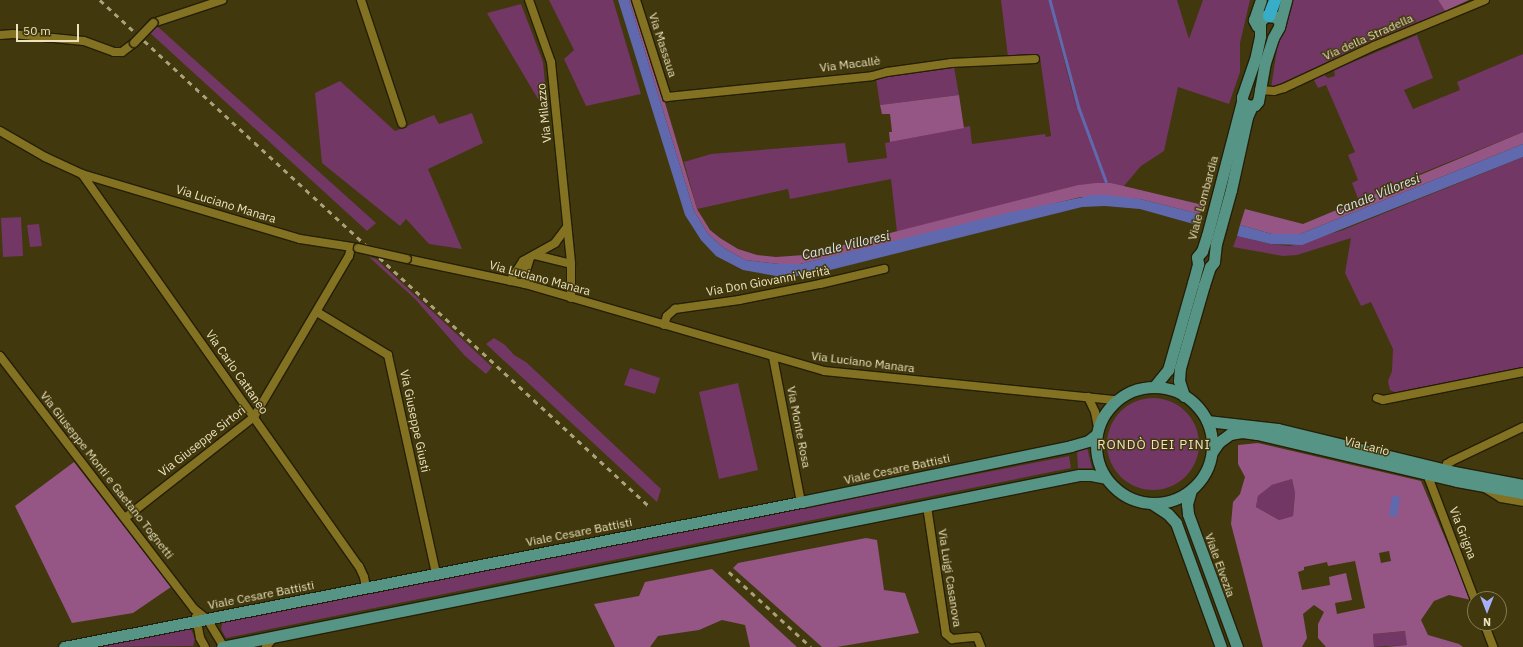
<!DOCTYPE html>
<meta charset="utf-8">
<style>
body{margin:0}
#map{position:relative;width:1523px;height:647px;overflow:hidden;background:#41380e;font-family:"IBM Plex Sans",sans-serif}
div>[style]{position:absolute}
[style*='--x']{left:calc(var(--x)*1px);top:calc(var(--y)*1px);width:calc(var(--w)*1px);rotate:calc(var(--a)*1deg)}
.green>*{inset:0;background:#723764}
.round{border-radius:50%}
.forest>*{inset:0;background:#955585}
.water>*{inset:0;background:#6069ad}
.stream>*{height:2.5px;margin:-1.25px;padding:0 1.25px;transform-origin:1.25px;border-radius:1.25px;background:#6069ad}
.roads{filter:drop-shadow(1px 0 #251f07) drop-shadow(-1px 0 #251f07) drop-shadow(0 1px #251f07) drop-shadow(0 -1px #251f07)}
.minor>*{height:8px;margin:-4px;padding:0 4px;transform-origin:4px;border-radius:4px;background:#837222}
.major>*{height:11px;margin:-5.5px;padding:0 5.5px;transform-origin:5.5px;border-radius:5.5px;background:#569585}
.major>.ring{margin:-5.5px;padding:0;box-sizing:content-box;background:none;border:11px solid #569585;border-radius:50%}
.highway>*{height:12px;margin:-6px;padding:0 6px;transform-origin:6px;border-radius:6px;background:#38adc7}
.rail>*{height:2.5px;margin-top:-1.25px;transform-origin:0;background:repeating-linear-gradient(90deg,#aba27b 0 5px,transparent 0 10px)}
.bridges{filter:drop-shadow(1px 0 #251f07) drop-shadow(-1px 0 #251f07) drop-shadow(0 1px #251f07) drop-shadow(0 -1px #251f07)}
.minor-bridge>*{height:8px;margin:-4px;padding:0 4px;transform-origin:4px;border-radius:4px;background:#837222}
span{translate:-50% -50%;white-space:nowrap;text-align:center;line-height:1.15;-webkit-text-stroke:3px #41380e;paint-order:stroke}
.street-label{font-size:12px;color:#ece3be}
.water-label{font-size:13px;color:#dde2f5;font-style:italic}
.neighbourhood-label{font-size:13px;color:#ece3be;letter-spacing:1px}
.north{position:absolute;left:1467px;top:591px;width:40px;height:40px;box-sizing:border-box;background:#41380e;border:1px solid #857c54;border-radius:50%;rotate:180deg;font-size:11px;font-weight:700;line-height:16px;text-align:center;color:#ece3be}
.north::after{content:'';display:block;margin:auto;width:14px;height:18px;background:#a5b1fc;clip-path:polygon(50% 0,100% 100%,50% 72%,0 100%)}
.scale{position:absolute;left:16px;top:24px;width:63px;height:18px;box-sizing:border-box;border:2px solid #ece3be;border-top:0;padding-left:5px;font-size:12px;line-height:14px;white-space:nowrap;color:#ece3be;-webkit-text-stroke:3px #41380e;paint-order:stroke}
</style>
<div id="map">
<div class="green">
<i style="clip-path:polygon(549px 0,613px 0,641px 94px,586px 106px,564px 59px,574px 50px)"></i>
<i style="clip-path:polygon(evenodd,1001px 0,1177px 0,1189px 39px,1203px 0,1250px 0,1240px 43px,1240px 72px,1229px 104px,1178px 87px,1164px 151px,1141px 166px,1123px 187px,1111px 183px,1078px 185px,897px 232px,891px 179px,790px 199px,788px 189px,697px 209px,684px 162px,711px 154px,845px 143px,848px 163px,887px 158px,885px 143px,970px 126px,972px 144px,1045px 134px,1046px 137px,1051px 136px,1040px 57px,1008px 57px,1001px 0,1050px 5px,1063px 51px,1077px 110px,1050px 5px)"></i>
<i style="clip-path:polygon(1292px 0,1438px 0,1445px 11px,1341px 56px,1271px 88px,1277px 49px)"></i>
<i style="clip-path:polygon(521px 4px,543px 62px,546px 94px,538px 99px,487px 13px)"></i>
<i style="clip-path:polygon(157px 26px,376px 223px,367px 231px,149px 32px)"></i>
<i style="clip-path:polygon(1417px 35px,1433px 78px,1404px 90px,1413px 109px,1460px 90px,1457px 82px,1523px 54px,1523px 132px,1397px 183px,1359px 201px,1352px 183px,1358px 180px,1348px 155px,1355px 152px,1326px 85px,1318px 88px,1313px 78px,1323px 74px,1328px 78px,1335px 76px,1334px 70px)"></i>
<i style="clip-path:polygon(954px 67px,959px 95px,880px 105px,876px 78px)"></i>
<i style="clip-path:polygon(340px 81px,395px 131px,434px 115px,439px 124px,472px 113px,483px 143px,428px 169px,462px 249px,429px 244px,406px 219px,400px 226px,322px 163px,315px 93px)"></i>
<i style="clip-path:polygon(1523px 157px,1523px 367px,1398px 394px,1390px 390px,1388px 381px,1392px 371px,1393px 349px,1371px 302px,1361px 306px,1345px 273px,1351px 238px,1297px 255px,1283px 256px,1233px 247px,1237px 236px,1271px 244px,1290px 246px,1343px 230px)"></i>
<i style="clip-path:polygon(21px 217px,23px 256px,3px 257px,1px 218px)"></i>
<i style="clip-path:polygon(39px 224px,42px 246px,30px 247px,27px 225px)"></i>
<i style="clip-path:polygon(369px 257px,376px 259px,492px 367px,486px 374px,465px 356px,415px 299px)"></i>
<i style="clip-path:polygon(494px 338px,505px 345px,514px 355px,526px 362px,661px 489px,657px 502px,486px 344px)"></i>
<i style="clip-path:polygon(630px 368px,660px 378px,655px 394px,624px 385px)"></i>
<i style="clip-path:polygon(738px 383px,758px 470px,719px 479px,699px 392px)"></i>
<i class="round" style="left:1107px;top:398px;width:92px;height:92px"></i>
<i style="clip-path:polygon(1087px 447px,1092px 468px,1078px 468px,1077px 452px)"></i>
<i style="clip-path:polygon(1069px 456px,1071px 468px,226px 638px,221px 629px,223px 620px)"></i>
<i style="clip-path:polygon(1292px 479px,1295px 493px,1293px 516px,1279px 520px,1256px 507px,1258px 496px,1272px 485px)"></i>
<i style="clip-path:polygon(184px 628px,191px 629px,195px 639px,193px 646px,90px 647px)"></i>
<i style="clip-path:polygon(1406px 631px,1407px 645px,1374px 647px,1373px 634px)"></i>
</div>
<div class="forest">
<i style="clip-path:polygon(629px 0,634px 0,697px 209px,710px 230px,720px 238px,738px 249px,757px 255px,776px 257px,804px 255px,1078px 185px,1096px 183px,1111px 183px,1203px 205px,1200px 214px,1140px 199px,1081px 197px,800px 264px,779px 264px,745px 260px,724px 248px,708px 234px,694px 211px)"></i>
<i style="clip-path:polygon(1438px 0,1469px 0,1445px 11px)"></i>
<i style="clip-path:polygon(959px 95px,964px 128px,890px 142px,889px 132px,892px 132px,890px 114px,882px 114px,880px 105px)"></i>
<i style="clip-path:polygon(1523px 132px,1523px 144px,1300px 234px,1272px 234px,1240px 225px,1245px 209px,1303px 224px)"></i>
<i style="clip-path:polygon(evenodd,1258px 443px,1421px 481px,1471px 600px,1449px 595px,1434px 601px,1421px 620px,1428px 635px,1459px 644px,1463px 647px,1386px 647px,1407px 645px,1405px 631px,1373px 634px,1374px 647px,1326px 647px,1318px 638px,1318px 624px,1324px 612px,1314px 605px,1303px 614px,1307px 638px,1302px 647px,1263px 647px,1231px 524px,1233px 502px,1240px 494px,1245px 477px,1238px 464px,1238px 445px,1258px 443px,1292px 479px,1295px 493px,1293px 516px,1279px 520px,1256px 507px,1258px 496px,1272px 485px,1292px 479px,1258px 443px,1389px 551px,1391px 561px,1381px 563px,1379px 553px,1389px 551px,1258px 443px,1355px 561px,1365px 608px,1337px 614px,1335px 603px,1352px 600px,1346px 573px,1329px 577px,1330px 585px,1302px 590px,1298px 572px,1304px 570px,1304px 567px,1327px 562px,1328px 566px,1355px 561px)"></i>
<i style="clip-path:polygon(74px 462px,171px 587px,133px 613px,72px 623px,15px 506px)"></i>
<i style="clip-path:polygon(866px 538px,877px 540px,884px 590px,905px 593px,919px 633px,837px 647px,822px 647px,733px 568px,738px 563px)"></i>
<i style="clip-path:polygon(712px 569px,797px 647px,750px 647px,745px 625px,722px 620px,699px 630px,658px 636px,650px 647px,615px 647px,594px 604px,639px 596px,645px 582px)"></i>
</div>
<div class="water">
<i style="clip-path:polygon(618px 0,629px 0,694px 211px,708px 234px,724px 248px,745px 260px,779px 264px,800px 264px,1007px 213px,1093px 195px,1105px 195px,1140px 199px,1200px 214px,1197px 225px,1140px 209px,1105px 206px,1082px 207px,826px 271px,801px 276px,776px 276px,743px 270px,716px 256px,701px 240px,685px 215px)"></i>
<i style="clip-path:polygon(1523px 144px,1523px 157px,1302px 245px,1271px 244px,1237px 236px,1240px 225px,1272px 234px,1300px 234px)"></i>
<i style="clip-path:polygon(1392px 496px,1400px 497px,1397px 517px,1389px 516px)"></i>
</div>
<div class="stream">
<i style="--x:1050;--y:0;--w:112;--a:75"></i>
<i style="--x:1079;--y:108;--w:78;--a:69.7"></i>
</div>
<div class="roads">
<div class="minor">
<i style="--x:361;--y:0;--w:130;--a:71.6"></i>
<i style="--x:529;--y:0;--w:66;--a:70.5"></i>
<i style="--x:551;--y:62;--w:203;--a:84.3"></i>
<i style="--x:571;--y:264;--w:34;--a:90"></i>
<i style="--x:636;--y:0;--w:102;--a:72.3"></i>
<i style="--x:667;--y:97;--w:206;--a:-5.8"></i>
<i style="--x:872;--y:76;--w:16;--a:-15"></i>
<i style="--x:887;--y:72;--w:65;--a:-8"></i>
<i style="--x:951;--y:63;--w:84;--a:-2.7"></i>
<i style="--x:153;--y:23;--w:73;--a:-18.4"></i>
<i style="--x:0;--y:35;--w:13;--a:-4"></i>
<i style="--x:13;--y:34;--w:71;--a:5.6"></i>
<i style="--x:84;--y:41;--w:32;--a:20"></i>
<i style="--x:114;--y:52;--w:8;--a:0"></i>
<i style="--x:122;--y:52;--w:15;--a:-37"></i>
<i style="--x:1259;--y:90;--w:15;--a:4"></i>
<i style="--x:1274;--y:91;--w:10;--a:-17"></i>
<i style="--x:1284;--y:88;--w:99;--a:-25"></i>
<i style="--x:1374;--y:46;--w:120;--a:-22.5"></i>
<i style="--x:0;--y:131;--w:52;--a:30"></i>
<i style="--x:45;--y:157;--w:41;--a:24.7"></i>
<i style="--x:82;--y:174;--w:227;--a:16.6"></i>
<i style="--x:300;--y:239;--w:59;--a:8.8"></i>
<i style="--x:82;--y:174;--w:480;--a:54.8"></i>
<i style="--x:359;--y:566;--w:12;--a:66"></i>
<i style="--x:364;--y:577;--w:10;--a:79"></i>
<i style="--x:535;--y:255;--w:37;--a:14"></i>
<i style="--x:407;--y:259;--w:121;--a:12"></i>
<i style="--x:525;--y:284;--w:311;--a:16.2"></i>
<i style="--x:824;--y:371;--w:294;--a:5.7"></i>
<i style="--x:510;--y:281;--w:24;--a:-57"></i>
<i style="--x:523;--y:261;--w:37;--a:-29"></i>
<i style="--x:555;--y:243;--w:20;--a:-53"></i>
<i style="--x:525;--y:284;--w:10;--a:-90"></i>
<i style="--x:525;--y:274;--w:17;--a:-73"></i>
<i style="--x:317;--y:312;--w:83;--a:31.2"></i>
<i style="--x:388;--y:355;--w:224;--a:77.6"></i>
<i style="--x:664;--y:325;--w:9;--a:-72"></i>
<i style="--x:667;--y:316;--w:11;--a:-41"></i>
<i style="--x:675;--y:309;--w:65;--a:-8"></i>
<i style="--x:739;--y:300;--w:83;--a:-11.2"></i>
<i style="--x:820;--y:284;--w:66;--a:-13.2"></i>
<i style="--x:0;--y:356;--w:319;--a:52.5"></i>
<i style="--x:194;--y:609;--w:16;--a:38"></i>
<i style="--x:207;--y:619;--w:33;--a:59"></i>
<i style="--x:773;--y:357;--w:148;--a:79.1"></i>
<i style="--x:1088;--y:397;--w:17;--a:65"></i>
<i style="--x:1095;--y:412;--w:16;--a:79"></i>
<i style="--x:1377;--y:398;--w:6;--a:18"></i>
<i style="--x:1383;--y:400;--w:143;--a:-11.3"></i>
<i style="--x:1446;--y:470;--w:6;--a:-81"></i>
<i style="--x:1447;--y:464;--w:6;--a:-31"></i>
<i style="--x:1452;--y:461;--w:79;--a:-25.6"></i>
<i style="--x:1430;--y:475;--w:4;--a:104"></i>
<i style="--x:1429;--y:479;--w:129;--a:69.2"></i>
<i style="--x:1485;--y:488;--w:19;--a:32"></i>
<i style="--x:1501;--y:498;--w:22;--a:10"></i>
<i style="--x:927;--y:506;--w:129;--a:81.6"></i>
<i style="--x:946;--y:634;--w:8;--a:40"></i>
<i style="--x:952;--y:639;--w:25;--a:-5"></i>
<i style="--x:977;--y:637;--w:11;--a:68"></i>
<i style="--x:125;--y:518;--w:164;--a:-38.1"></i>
<i style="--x:254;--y:417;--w:187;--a:-59.5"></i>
<i style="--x:349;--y:256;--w:9;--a:-77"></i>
<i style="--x:196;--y:617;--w:21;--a:79"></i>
<i style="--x:200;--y:638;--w:10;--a:61"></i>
<i style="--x:1484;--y:623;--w:26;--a:69"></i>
<i style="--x:266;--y:647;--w:14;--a:-51"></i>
</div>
<div class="major">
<i style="--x:1265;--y:16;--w:11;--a:5"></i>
<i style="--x:1276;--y:17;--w:7;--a:56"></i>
<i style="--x:1280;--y:23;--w:4;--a:104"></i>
<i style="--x:1279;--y:27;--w:13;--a:119"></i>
<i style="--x:1273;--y:38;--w:25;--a:108"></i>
<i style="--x:1265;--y:62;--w:40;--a:100"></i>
<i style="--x:1258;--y:101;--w:5;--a:127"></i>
<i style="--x:1255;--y:105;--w:6;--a:171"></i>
<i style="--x:1249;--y:106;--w:8;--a:-150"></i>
<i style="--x:1242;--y:102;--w:5;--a:-90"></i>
<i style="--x:1242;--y:97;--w:39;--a:-71"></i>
<i style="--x:1255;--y:60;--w:25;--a:-78"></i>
<i style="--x:1260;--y:36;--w:14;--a:-90"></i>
<i style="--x:1260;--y:22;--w:8;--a:-50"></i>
<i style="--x:1280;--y:23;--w:24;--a:-75"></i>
<i style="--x:1257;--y:26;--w:7;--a:-117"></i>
<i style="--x:1254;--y:20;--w:21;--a:-71"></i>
<i style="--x:1154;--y:387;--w:22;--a:-51"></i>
<i style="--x:1168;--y:370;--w:91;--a:-74"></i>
<i style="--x:1193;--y:283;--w:20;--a:-75"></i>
<i style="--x:1198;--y:264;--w:7;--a:-98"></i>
<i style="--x:1197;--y:257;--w:8;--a:-50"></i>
<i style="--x:1202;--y:251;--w:16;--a:-72"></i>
<i style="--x:1207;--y:236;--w:138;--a:-75.4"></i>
<i class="ring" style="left:1096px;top:387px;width:105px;height:105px"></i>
<i style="--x:1184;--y:396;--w:16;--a:-108"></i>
<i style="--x:1179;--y:381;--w:13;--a:-86"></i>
<i style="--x:1180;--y:368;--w:86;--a:-73.9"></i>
<i style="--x:1204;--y:285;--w:19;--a:-72"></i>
<i style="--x:1210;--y:267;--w:6;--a:-51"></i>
<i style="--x:1214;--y:262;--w:18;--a:-84"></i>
<i style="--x:1216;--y:244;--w:56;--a:-74.5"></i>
<i style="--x:1231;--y:190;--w:75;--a:-77.6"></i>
<i style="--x:1247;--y:117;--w:12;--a:-66"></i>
<i style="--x:1207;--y:421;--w:71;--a:6.4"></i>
<i style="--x:1278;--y:429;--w:181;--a:13.7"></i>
<i style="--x:1454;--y:472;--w:70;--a:10.7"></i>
<i style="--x:1212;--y:452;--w:12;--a:-55"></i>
<i style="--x:1219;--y:442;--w:14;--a:-36"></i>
<i style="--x:1230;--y:434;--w:12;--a:-9"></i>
<i style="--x:1242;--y:432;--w:15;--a:8"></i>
<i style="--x:1257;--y:434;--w:205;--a:13.2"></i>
<i style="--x:1457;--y:481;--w:67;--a:10.3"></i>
<i style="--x:1191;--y:490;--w:15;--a:106"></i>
<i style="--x:1187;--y:504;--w:10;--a:84"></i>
<i style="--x:1188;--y:514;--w:142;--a:69.8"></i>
<i style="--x:1151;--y:503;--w:20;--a:33"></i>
<i style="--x:1168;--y:514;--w:12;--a:48"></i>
<i style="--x:1176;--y:523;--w:132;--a:70.1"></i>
<i style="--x:64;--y:647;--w:751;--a:-11.13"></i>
<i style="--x:801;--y:502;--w:276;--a:-11.7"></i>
<i style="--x:1071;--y:446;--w:18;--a:-16"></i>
<i style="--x:1088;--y:441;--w:11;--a:-38"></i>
<i style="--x:222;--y:647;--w:874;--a:-11.35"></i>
<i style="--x:1079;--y:475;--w:12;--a:0"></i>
<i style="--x:1091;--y:475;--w:15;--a:11"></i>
</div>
<div class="highway">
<i style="--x:1269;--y:16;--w:17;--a:-69"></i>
</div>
</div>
<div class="rail">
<i style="--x:100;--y:0;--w:749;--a:42.67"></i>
<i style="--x:729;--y:572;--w:111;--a:42.4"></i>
</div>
<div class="bridges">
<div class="minor-bridge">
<i style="--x:134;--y:43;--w:28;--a:-46"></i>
<i style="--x:358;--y:248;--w:50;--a:12.7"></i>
</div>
</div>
<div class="street-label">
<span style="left:1368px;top:37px;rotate:-24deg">Via della Stradella</span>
<span style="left:663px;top:45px;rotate:72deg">Via Massaua</span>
<span style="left:850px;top:64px;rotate:-7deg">Via Macallè</span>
<span style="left:544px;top:113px;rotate:-96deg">Via Milazzo</span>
<span style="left:1203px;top:198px;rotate:-75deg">Viale Lombardia</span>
<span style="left:226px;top:204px;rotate:17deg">Via Luciano Manara</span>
<span style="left:540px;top:278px;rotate:15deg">Via Luciano Manara</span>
<span style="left:768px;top:281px;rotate:-10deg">Via Don Giovanni Verità</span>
<span style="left:863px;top:362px;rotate:7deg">Via Luciano Manara</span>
<span style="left:237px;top:372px;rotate:55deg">Via Carlo Cattaneo</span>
<span style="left:415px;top:421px;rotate:78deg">Via Giuseppe Giusti</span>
<span style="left:799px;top:427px;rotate:79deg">Via Monte Rosa</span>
<span style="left:202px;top:441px;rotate:-38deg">Via Giuseppe Sirtori</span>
<span style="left:1367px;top:446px;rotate:14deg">Via Lario</span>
<span style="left:897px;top:469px;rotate:-12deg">Viale Cesare Battisti</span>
<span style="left:107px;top:475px;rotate:52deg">Via Giuseppe Monti e Gaetano Tognetti</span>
<span style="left:579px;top:532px;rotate:-11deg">Viale Cesare Battisti</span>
<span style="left:1463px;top:533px;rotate:69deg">Via Grigna</span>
<span style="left:1220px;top:565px;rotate:70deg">Viale Elvezia</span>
<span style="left:950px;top:578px;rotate:81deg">Via Luigi Casanova</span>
<span style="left:261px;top:595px;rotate:-11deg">Viale Cesare Battisti</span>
</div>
<div class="water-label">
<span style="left:1378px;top:195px;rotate:-22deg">Canale Villoresi</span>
<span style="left:846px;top:246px;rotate:-13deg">Canale Villoresi</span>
</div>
<div class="neighbourhood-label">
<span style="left:1154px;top:445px">RONDÒ DEI PINI</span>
</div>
<div class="north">N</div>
<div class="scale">50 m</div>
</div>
